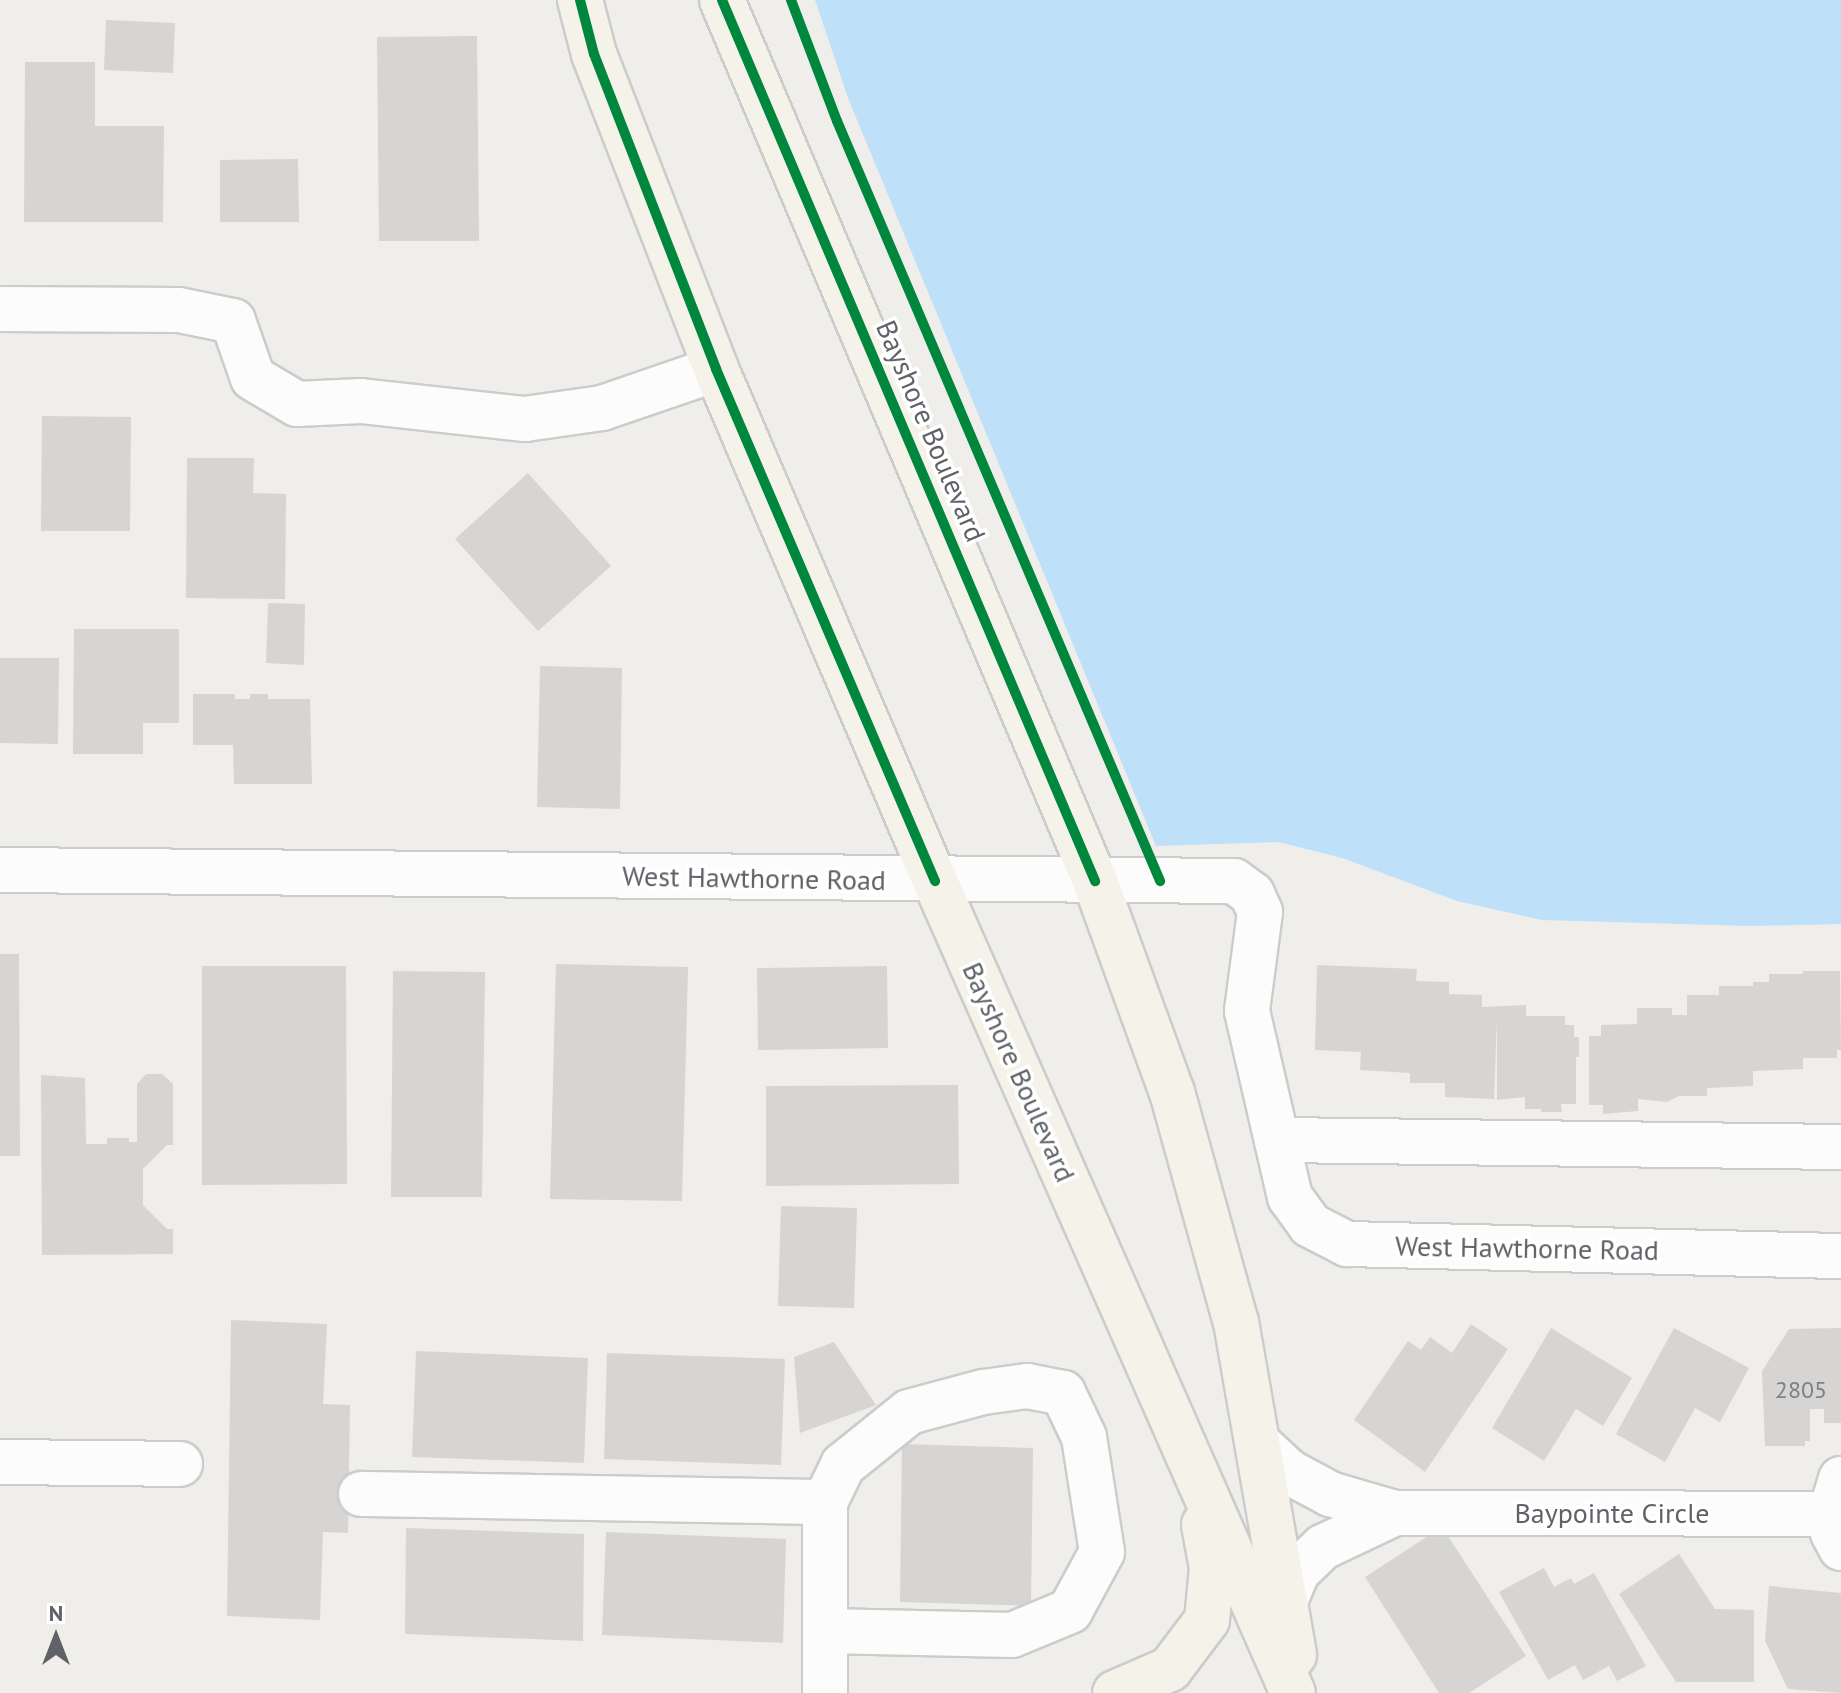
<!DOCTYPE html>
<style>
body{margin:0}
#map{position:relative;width:1841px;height:1693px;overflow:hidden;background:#efeeea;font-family:"PT Sans",sans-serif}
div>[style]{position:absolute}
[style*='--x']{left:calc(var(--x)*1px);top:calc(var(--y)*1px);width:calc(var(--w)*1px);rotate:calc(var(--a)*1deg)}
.water>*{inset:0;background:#bfe0f9}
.building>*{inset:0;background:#d6d5d3}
.roads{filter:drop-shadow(2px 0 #cbcccc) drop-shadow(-2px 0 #cbcccc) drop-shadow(0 2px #cbcccc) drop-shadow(0 -2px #cbcccc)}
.minor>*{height:44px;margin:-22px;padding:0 22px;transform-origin:22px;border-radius:22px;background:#fdfcfc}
.major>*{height:44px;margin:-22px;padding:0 22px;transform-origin:22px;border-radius:22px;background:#f4f2e9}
.cycleway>*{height:10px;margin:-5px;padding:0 5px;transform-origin:5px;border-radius:5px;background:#00873e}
span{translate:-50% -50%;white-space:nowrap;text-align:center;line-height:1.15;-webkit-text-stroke:7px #fff;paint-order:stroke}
.number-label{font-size:24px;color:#7e8184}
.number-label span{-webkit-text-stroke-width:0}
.street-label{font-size:28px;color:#5f6368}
.north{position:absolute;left:16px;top:1597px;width:80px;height:80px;-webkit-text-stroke:6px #fff;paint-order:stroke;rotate:0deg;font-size:22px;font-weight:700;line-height:32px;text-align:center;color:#5f6368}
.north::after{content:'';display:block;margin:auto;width:28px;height:36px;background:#5f6368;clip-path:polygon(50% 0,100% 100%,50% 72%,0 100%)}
</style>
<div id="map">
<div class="water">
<i style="clip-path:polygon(815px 0,1841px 0,1841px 924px,1751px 926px,1542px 920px,1457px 901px,1342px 858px,1278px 842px,1156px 846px,848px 98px)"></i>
</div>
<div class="building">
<i style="clip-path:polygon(106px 20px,175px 23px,173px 73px,104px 70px)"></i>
<i style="clip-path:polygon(477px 36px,479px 241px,379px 241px,377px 37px)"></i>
<i style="clip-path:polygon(25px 62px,95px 62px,95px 126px,164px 126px,163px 222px,24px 222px)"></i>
<i style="clip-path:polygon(298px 159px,299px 222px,220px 222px,220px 160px)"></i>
<i style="clip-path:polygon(42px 416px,131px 417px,130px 531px,41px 531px)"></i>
<i style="clip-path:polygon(187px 458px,254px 458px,253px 493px,286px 494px,285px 599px,186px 598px)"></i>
<i style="clip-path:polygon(528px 473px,611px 566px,538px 631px,455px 539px)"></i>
<i style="clip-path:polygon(268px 603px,305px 604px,304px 665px,266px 663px)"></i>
<i style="clip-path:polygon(74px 629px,179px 629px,179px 723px,143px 723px,143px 754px,73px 754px)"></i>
<i style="clip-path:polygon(0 658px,59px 658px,58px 744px,0 743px)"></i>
<i style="clip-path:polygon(540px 666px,622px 668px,620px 809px,537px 807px)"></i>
<i style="clip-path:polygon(193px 694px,235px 694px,235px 699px,250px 699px,250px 694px,268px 694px,268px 699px,310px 699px,312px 784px,234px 784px,233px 745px,193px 745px)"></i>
<i style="clip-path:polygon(0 954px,19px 954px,20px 1156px,0 1156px)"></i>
<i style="clip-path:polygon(556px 964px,688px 967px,682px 1201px,550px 1199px)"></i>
<i style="clip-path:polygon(1317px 965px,1417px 969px,1416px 981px,1449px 982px,1449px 994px,1482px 995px,1482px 1007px,1526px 1005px,1526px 1016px,1565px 1016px,1565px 1025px,1574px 1025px,1574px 1037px,1579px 1037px,1579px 1057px,1576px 1057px,1576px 1104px,1561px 1104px,1562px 1112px,1541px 1112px,1541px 1109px,1525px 1109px,1525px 1097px,1497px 1100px,1497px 1018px,1494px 1099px,1445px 1097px,1445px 1083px,1410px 1083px,1410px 1073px,1360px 1070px,1361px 1052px,1315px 1050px)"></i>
<i style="clip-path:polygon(202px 966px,346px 966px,347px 1184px,202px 1185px)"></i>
<i style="clip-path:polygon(887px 966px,888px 1048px,758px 1050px,757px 968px)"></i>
<i style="clip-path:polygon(393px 971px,485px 972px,482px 1197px,391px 1197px)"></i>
<i style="clip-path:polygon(1803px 971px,1840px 971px,1841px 1050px,1837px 1050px,1837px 1058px,1803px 1058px,1803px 1069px,1753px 1071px,1753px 1086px,1707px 1088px,1707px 1096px,1679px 1096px,1667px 1102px,1638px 1099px,1638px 1111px,1603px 1114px,1603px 1105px,1589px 1105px,1589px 1036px,1601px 1036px,1601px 1025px,1637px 1024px,1637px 1008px,1672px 1008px,1672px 1015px,1687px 1015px,1687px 995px,1719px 995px,1719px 986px,1753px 986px,1753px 982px,1769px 982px,1769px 974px,1803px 974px)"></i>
<i style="clip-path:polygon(146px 1074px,162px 1074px,173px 1084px,173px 1145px,167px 1145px,143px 1169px,143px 1205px,167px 1229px,173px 1229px,173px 1254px,42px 1255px,41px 1075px,85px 1078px,86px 1144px,107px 1144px,107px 1138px,129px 1138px,129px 1142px,137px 1142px,137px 1084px)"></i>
<i style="clip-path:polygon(958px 1085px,959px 1184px,766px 1186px,766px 1086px)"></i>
<i style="clip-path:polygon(781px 1206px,857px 1208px,854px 1308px,778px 1306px)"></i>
<i style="clip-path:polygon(231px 1320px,327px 1324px,323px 1404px,350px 1405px,348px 1533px,323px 1532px,320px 1620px,227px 1616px)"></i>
<i style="clip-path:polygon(1471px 1324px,1508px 1349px,1425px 1472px,1354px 1420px,1408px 1341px,1421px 1350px,1430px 1337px,1452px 1353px)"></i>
<i style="clip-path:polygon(1551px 1328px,1632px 1378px,1603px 1426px,1576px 1409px,1544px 1461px,1492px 1428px)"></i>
<i style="clip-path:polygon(1674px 1328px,1749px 1368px,1720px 1422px,1695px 1408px,1665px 1462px,1616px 1434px)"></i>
<i style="clip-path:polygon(1841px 1328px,1841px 1423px,1824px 1423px,1824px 1409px,1810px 1409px,1810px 1441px,1805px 1441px,1805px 1446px,1765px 1446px,1762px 1371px,1789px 1329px)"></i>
<i style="clip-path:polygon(834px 1342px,876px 1405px,800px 1433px,794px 1357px)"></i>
<i style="clip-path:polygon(416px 1351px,588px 1358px,584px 1463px,412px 1457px)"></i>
<i style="clip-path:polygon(607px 1353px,785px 1359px,781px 1465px,604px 1459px)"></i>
<i style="clip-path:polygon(902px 1444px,1033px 1448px,1031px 1606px,900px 1602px)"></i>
<i style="clip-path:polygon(1442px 1527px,1526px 1656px,1469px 1693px,1439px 1693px,1365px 1577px)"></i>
<i style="clip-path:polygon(406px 1528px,584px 1534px,583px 1641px,405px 1634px)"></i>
<i style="clip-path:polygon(606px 1532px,786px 1539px,783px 1643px,602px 1635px)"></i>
<i style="clip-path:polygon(1679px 1554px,1715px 1609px,1754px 1610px,1754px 1682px,1676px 1682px,1619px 1594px)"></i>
<i style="clip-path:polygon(1544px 1568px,1554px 1587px,1571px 1578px,1574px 1584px,1594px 1573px,1646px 1666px,1617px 1681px,1609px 1666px,1583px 1680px,1575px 1665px,1548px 1680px,1499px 1592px)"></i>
<i style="clip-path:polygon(1769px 1586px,1841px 1593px,1841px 1693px,1788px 1689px,1765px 1641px)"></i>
</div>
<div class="roads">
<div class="minor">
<i style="--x:0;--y:309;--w:179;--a:0.3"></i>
<i style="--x:179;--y:310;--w:55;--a:11.5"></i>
<i style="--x:233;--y:321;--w:60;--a:70.7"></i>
<i style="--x:253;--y:378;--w:51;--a:30.6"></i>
<i style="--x:297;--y:404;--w:64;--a:-2.7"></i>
<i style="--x:361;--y:401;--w:165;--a:6.3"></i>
<i style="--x:525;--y:419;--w:78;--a:-8.1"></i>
<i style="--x:602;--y:408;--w:120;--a:-18.9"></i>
<i style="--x:0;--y:870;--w:1234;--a:0.51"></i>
<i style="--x:1234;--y:881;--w:22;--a:36"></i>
<i style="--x:1252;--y:894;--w:20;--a:66"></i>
<i style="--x:1260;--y:912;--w:100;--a:97.5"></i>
<i style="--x:1247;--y:1011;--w:191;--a:77"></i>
<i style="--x:1290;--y:1197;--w:34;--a:54"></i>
<i style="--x:1310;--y:1225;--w:42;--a:27.2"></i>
<i style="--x:1347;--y:1244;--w:494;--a:1.4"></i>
<i style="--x:1277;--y:1140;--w:564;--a:0.71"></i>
<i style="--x:1259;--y:1444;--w:41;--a:43"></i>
<i style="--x:1289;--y:1472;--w:47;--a:28.2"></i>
<i style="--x:1330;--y:1494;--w:68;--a:16.3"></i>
<i style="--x:1395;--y:1513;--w:435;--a:0.1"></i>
<i style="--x:0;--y:1462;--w:180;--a:0.6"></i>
<i style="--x:1841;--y:1479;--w:37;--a:107"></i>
<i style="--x:1830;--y:1514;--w:19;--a:81"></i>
<i style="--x:1833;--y:1533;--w:17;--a:62"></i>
<i style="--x:361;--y:1494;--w:464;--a:1"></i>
<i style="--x:825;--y:1502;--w:191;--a:90"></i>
<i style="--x:1285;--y:1601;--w:33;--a:-67"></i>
<i style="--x:1298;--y:1571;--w:35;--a:-44"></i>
<i style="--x:1323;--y:1547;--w:80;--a:-25.3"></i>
<i style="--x:825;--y:1631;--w:187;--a:1.2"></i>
<i style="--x:1012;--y:1635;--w:63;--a:-22.5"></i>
<i style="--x:1070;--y:1611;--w:67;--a:-61.5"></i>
<i style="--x:1102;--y:1552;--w:116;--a:-98.9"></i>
<i style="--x:1084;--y:1437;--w:49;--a:-115.5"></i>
<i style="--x:1063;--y:1393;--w:37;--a:-169"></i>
<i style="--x:1027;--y:1386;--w:44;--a:172.2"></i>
<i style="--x:983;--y:1392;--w:77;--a:164.9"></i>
<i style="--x:909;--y:1412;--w:85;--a:141.2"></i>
<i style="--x:843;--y:1465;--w:41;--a:115.9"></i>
</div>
<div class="major">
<i style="--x:580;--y:0;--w:56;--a:75.5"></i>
<i style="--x:594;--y:54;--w:338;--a:68.8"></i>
<i style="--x:716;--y:369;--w:557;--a:66.84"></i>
<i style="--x:935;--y:881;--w:887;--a:66.21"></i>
<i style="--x:722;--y:0;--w:957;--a:67.05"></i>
<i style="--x:1095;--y:881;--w:225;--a:70"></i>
<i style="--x:1172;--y:1092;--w:239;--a:74.5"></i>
<i style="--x:1236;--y:1322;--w:338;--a:80.1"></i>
<i style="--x:1115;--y:1693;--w:60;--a:-23.6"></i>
<i style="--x:1170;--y:1669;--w:61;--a:-52.9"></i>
<i style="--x:1207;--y:1620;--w:52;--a:-84.5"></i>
<i style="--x:1212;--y:1568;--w:44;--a:-100.5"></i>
</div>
</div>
<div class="cycleway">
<i style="--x:580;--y:0;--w:56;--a:75.5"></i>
<i style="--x:594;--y:54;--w:338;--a:68.8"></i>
<i style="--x:716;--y:369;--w:557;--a:66.84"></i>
<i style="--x:722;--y:0;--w:957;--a:67.05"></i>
<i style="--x:791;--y:0;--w:129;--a:69.2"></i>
<i style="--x:837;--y:121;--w:826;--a:66.97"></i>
</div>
<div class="number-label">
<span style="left:1801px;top:1390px">2805</span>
</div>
<div class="street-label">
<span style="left:931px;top:431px;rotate:67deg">Bayshore Boulevard</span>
<span style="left:754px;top:878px;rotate:1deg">West Hawthorne Road</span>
<span style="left:1019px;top:1072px;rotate:66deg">Bayshore Boulevard</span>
<span style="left:1527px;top:1248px;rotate:1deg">West Hawthorne Road</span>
<span style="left:1612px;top:1513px">Baypointe Circle</span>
</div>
<div class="north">N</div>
</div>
